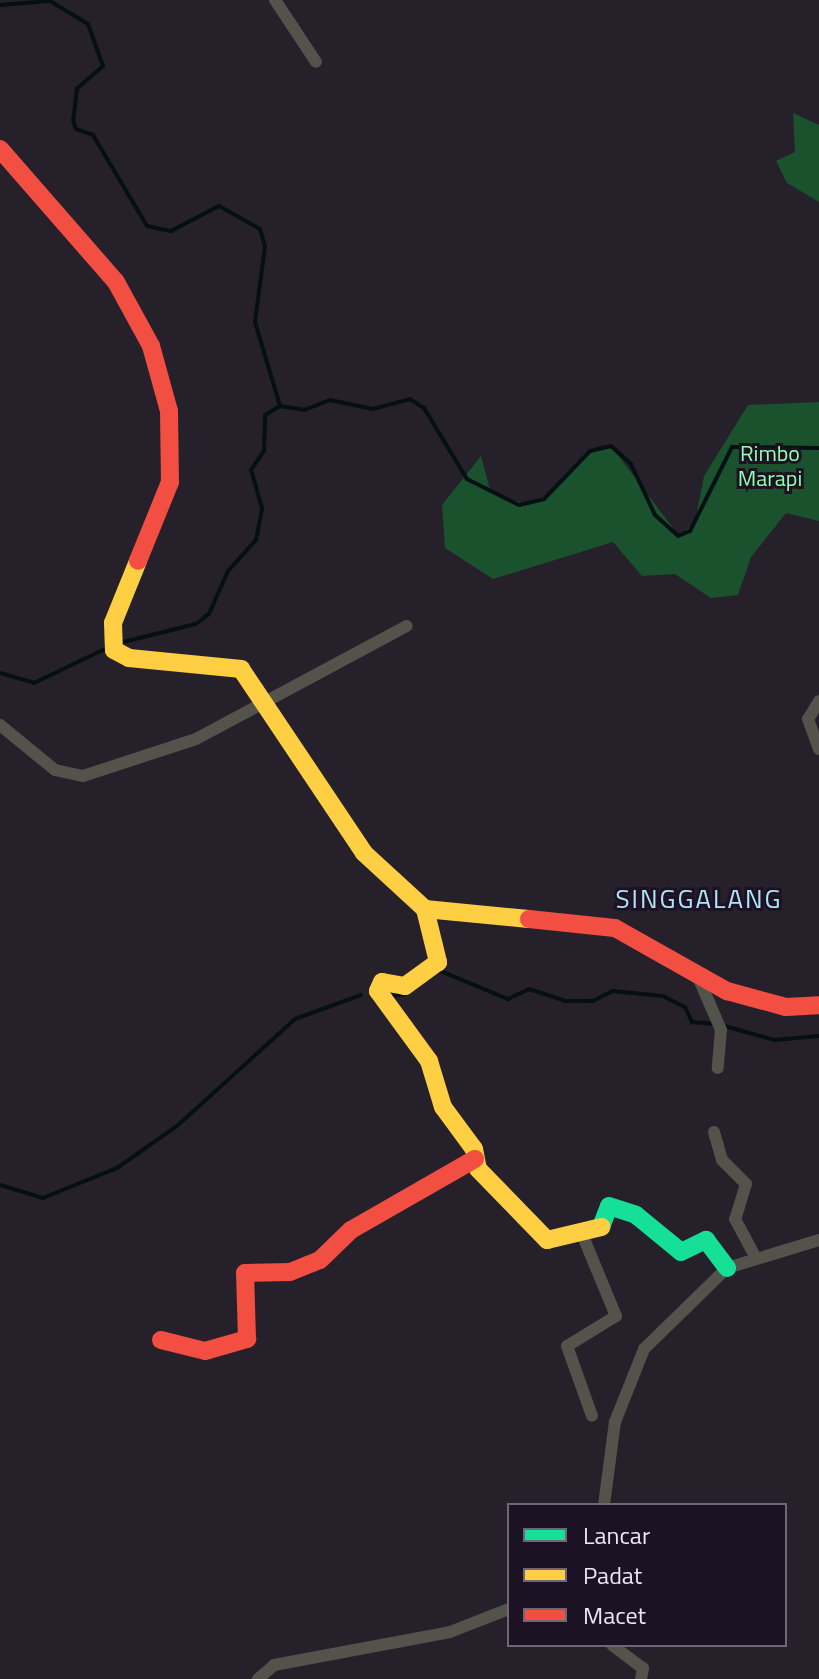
<!DOCTYPE html>
<style>
body{margin:0}
#map{position:relative;width:819px;height:1679px;overflow:hidden;background:#26202a;font-family:"Titillium Web",sans-serif}
div>[style]{position:absolute}
[style*='--x']{left:calc(var(--x)*1px);top:calc(var(--y)*1px);width:calc(var(--w)*1px);rotate:calc(var(--a)*1deg)}
.forest>*{inset:0;background:#1a522d}
.stream>*{height:4px;margin:-2px;padding:0 2px;transform-origin:2px;border-radius:2px;background:#041014}
.street>*{height:12px;margin:-6px;padding:0 6px;transform-origin:6px;border-radius:6px;background:#53524b}
.fast>*{height:18px;margin:-9px;padding:0 9px;transform-origin:9px;border-radius:9px;background:#16e098}
.slow>*{height:18px;margin:-9px;padding:0 9px;transform-origin:9px;border-radius:9px;background:#ffcf43}
.jam>*{height:18px;margin:-9px;padding:0 9px;transform-origin:9px;border-radius:9px;background:#f24e42}
span{translate:-50% -50%;white-space:nowrap;text-align:center;line-height:1.15;-webkit-text-stroke:6px #1d1224;paint-order:stroke}
.park-label{font-size:22px;color:#91ffac}
.quarter-label{font-size:26px;color:#afe5f6;letter-spacing:2px}
.legend{position:absolute;left:507px;top:1503px;width:280px;height:144px;box-sizing:border-box;background:#1d1224;border:2px solid #706676;margin:0;padding:10px 14px;list-style:none;font-size:24px;color:#ece5f2}
.legend li{display:flex;align-items:center;gap:16px;height:40px}
.legend b{width:40px;border:2px solid #706676}
</style>
<div id="map">
<div class="forest">
<i style="clip-path:polygon(793px 113px,819px 125px,819px 202px,787px 183px,776px 161px,795px 152px)"></i>
<i style="clip-path:polygon(819px 402px,819px 521px,786px 513px,751px 557px,738px 595px,711px 598px,675px 574px,642px 576px,613px 542px,493px 579px,445px 548px,442px 505px,481px 456px,491px 493px,526px 504px,552px 493px,592px 449px,611px 446px,679px 536px,695px 522px,704px 476px,748px 405px)"></i>
</div>
<div class="stream">
<i style="--x:0;--y:5;--w:50;--a:-4.6"></i>
<i style="--x:50;--y:1;--w:44;--a:31.2"></i>
<i style="--x:88;--y:24;--w:45;--a:70.3"></i>
<i style="--x:103;--y:66;--w:35;--a:139"></i>
<i style="--x:77;--y:89;--w:31;--a:97"></i>
<i style="--x:73;--y:120;--w:9;--a:72"></i>
<i style="--x:76;--y:129;--w:18;--a:19"></i>
<i style="--x:93;--y:135;--w:106;--a:59.3"></i>
<i style="--x:147;--y:226;--w:25;--a:12"></i>
<i style="--x:171;--y:231;--w:54;--a:-27.5"></i>
<i style="--x:219;--y:206;--w:47;--a:29.3"></i>
<i style="--x:260;--y:229;--w:18;--a:74"></i>
<i style="--x:265;--y:246;--w:77;--a:97.5"></i>
<i style="--x:255;--y:322;--w:88;--a:73.4"></i>
<i style="--x:280;--y:406;--w:24;--a:9"></i>
<i style="--x:304;--y:410;--w:28;--a:-21"></i>
<i style="--x:330;--y:400;--w:44;--a:11.8"></i>
<i style="--x:373;--y:409;--w:38;--a:-15"></i>
<i style="--x:410;--y:399;--w:17;--a:33"></i>
<i style="--x:424;--y:408;--w:83;--a:58.8"></i>
<i style="--x:467;--y:479;--w:58;--a:26.6"></i>
<i style="--x:519;--y:505;--w:26;--a:-13"></i>
<i style="--x:544;--y:499;--w:66;--a:-46.2"></i>
<i style="--x:590;--y:451;--w:22;--a:-13"></i>
<i style="--x:611;--y:446;--w:27;--a:42"></i>
<i style="--x:631;--y:464;--w:56;--a:64.8"></i>
<i style="--x:655;--y:515;--w:31;--a:42"></i>
<i style="--x:678;--y:536;--w:13;--a:-23"></i>
<i style="--x:690;--y:531;--w:94;--a:-63.4"></i>
<i style="--x:732;--y:447;--w:87;--a:0.7"></i>
<i style="--x:119;--y:643;--w:79;--a:-13.9"></i>
<i style="--x:196;--y:624;--w:16;--a:-38"></i>
<i style="--x:209;--y:614;--w:47;--a:-66.2"></i>
<i style="--x:228;--y:571;--w:42;--a:-47.9"></i>
<i style="--x:256;--y:540;--w:33;--a:-79"></i>
<i style="--x:262;--y:508;--w:40;--a:-106"></i>
<i style="--x:251;--y:470;--w:23;--a:-56"></i>
<i style="--x:264;--y:451;--w:36;--a:-88"></i>
<i style="--x:265;--y:415;--w:17;--a:-31"></i>
<i style="--x:0;--y:673;--w:35;--a:16"></i>
<i style="--x:34;--y:683;--w:81;--a:-25.6"></i>
<i style="--x:438;--y:970;--w:76;--a:22.5"></i>
<i style="--x:508;--y:999;--w:23;--a:-25"></i>
<i style="--x:529;--y:989;--w:39;--a:18"></i>
<i style="--x:566;--y:1001;--w:27;--a:0"></i>
<i style="--x:593;--y:1001;--w:22;--a:-27"></i>
<i style="--x:613;--y:991;--w:50;--a:5.7"></i>
<i style="--x:663;--y:996;--w:25;--a:27"></i>
<i style="--x:685;--y:1007;--w:17;--a:65"></i>
<i style="--x:692;--y:1022;--w:23;--a:5"></i>
<i style="--x:387;--y:996;--w:19;--a:-6"></i>
<i style="--x:724;--y:1026;--w:53;--a:15.4"></i>
<i style="--x:775;--y:1040;--w:44;--a:-5.2"></i>
<i style="--x:0;--y:1185;--w:45;--a:16.8"></i>
<i style="--x:43;--y:1198;--w:80;--a:-22.1"></i>
<i style="--x:117;--y:1168;--w:73;--a:-35"></i>
<i style="--x:177;--y:1126;--w:159;--a:-42.2"></i>
<i style="--x:295;--y:1019;--w:70;--a:-20"></i>
</div>
<div class="street">
<i style="--x:275;--y:0;--w:74;--a:56.5"></i>
<i style="--x:819;--y:701;--w:21;--a:121"></i>
<i style="--x:808;--y:719;--w:32;--a:70"></i>
<i style="--x:0;--y:725;--w:71;--a:39.3"></i>
<i style="--x:55;--y:770;--w:29;--a:12"></i>
<i style="--x:83;--y:776;--w:119;--a:-18.1"></i>
<i style="--x:196;--y:739;--w:239;--a:-28.2"></i>
<i style="--x:698;--y:977;--w:58;--a:66.5"></i>
<i style="--x:721;--y:1030;--w:38;--a:95"></i>
<i style="--x:714;--y:1132;--w:29;--a:74"></i>
<i style="--x:722;--y:1160;--w:34;--a:45"></i>
<i style="--x:746;--y:1184;--w:37;--a:107"></i>
<i style="--x:735;--y:1219;--w:44;--a:61.7"></i>
<i style="--x:582;--y:1234;--w:89;--a:67.5"></i>
<i style="--x:616;--y:1316;--w:57;--a:148.5"></i>
<i style="--x:567;--y:1346;--w:74;--a:70.3"></i>
<i style="--x:604;--y:1505;--w:84;--a:-82.5"></i>
<i style="--x:615;--y:1422;--w:79;--a:-68.3"></i>
<i style="--x:644;--y:1349;--w:116;--a:-44.3"></i>
<i style="--x:727;--y:1268;--w:96;--a:-16.9"></i>
<i style="--x:612;--y:1645;--w:39;--a:37"></i>
<i style="--x:643;--y:1668;--w:11;--a:100"></i>
<i style="--x:258;--y:1679;--w:21;--a:-41"></i>
<i style="--x:274;--y:1665;--w:179;--a:-10.6"></i>
<i style="--x:450;--y:1632;--w:63;--a:-21.3"></i>
</div>
<div class="fast">
<i style="--x:601;--y:1227;--w:22;--a:-69"></i>
<i style="--x:609;--y:1206;--w:28;--a:18"></i>
<i style="--x:636;--y:1215;--w:58;--a:39.4"></i>
<i style="--x:681;--y:1252;--w:28;--a:-26"></i>
<i style="--x:706;--y:1240;--w:35;--a:53"></i>
</div>
<div class="slow">
<i style="--x:138;--y:561;--w:67;--a:112"></i>
<i style="--x:113;--y:623;--w:27;--a:88"></i>
<i style="--x:114;--y:650;--w:17;--a:28"></i>
<i style="--x:129;--y:658;--w:113;--a:5.6"></i>
<i style="--x:241;--y:669;--w:221;--a:56.2"></i>
<i style="--x:364;--y:853;--w:83;--a:42.6"></i>
<i style="--x:425;--y:909;--w:104;--a:5.5"></i>
<i style="--x:425;--y:909;--w:55;--a:76.2"></i>
<i style="--x:438;--y:962;--w:41;--a:144"></i>
<i style="--x:405;--y:986;--w:23;--a:-170"></i>
<i style="--x:382;--y:982;--w:10;--a:114"></i>
<i style="--x:378;--y:991;--w:87;--a:53.9"></i>
<i style="--x:429;--y:1061;--w:48;--a:73.1"></i>
<i style="--x:443;--y:1107;--w:52;--a:53.6"></i>
<i style="--x:474;--y:1149;--w:20;--a:79"></i>
<i style="--x:478;--y:1169;--w:99;--a:45.8"></i>
<i style="--x:547;--y:1240;--w:56;--a:-13.5"></i>
</div>
<div class="jam">
<i style="--x:0;--y:149;--w:176;--a:48.9"></i>
<i style="--x:116;--y:282;--w:73;--a:61.3"></i>
<i style="--x:151;--y:346;--w:67;--a:74.5"></i>
<i style="--x:169;--y:411;--w:71;--a:89.2"></i>
<i style="--x:170;--y:482;--w:85;--a:112.1"></i>
<i style="--x:529;--y:919;--w:86;--a:6"></i>
<i style="--x:615;--y:928;--w:129;--a:29.4"></i>
<i style="--x:727;--y:991;--w:61;--a:15.2"></i>
<i style="--x:786;--y:1007;--w:33;--a:-3"></i>
<i style="--x:161;--y:1340;--w:45;--a:14"></i>
<i style="--x:205;--y:1351;--w:44;--a:-15.9"></i>
<i style="--x:247;--y:1339;--w:66;--a:-91.7"></i>
<i style="--x:245;--y:1273;--w:45;--a:-1.3"></i>
<i style="--x:290;--y:1272;--w:32;--a:-22"></i>
<i style="--x:320;--y:1260;--w:43;--a:-44.1"></i>
<i style="--x:351;--y:1230;--w:143;--a:-29.8"></i>
</div>
<div class="park-label">
<span style="left:770px;top:466px">Rimbo<br>Marapi</span>
</div>
<div class="quarter-label">
<span style="left:699px;top:899px">SINGGALANG</span>
</div>
<ul class="legend">
<li><b style="height:10px;background:#16e098"></b>Lancar</li>
<li><b style="height:10px;background:#ffcf43"></b>Padat</li>
<li><b style="height:10px;background:#f24e42"></b>Macet</li>
</ul>
</div>
